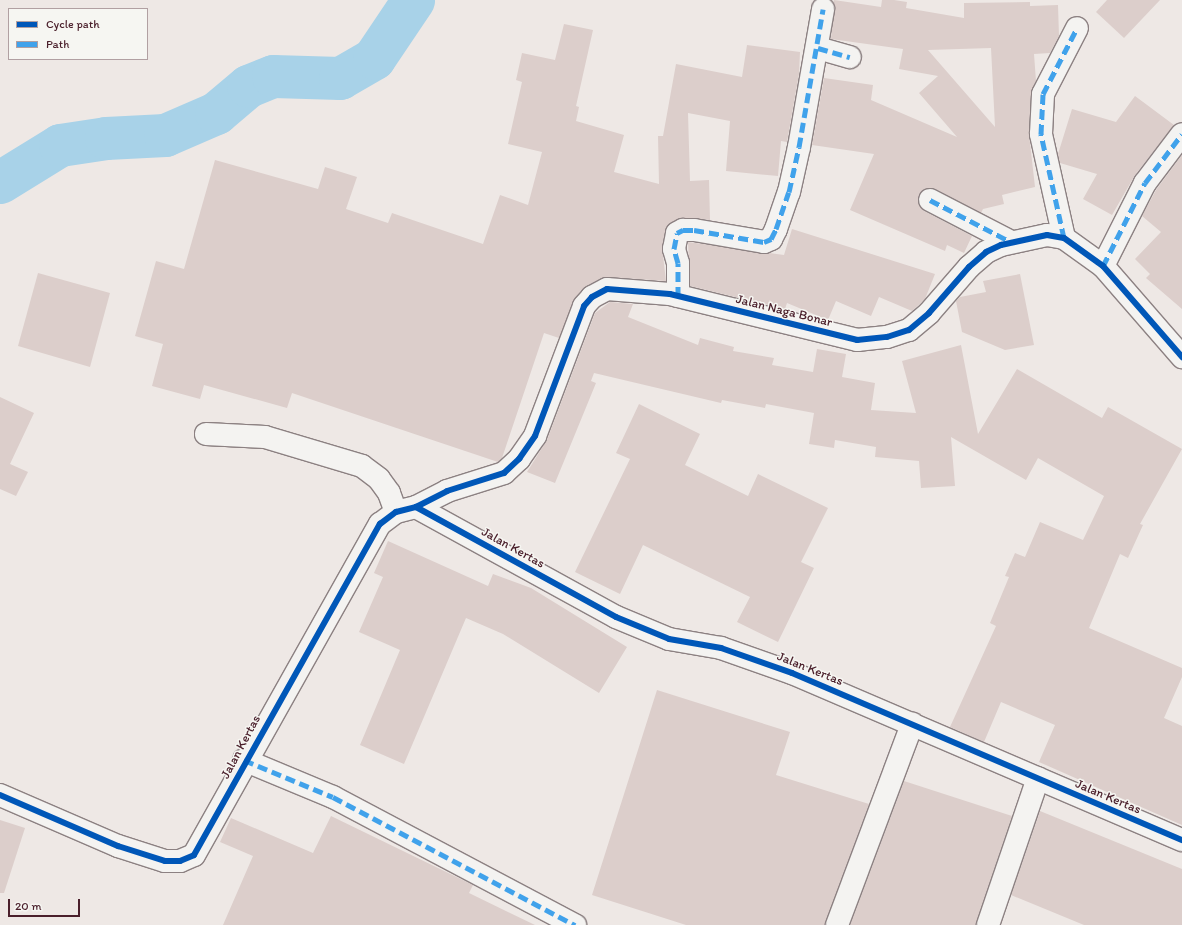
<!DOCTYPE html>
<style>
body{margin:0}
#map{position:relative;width:1182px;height:925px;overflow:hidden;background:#eee8e5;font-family:Itim,sans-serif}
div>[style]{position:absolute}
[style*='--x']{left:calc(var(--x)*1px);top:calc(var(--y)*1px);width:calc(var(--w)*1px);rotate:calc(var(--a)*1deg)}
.river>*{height:43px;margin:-21.5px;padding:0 21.5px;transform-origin:21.5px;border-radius:21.5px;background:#a8d2e8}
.building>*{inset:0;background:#dccecb}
.roads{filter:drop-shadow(1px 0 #8c8182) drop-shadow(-1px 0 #8c8182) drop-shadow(0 1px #8c8182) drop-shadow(0 -1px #8c8182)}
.minor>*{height:22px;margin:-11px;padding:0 11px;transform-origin:11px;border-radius:11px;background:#f4f3f1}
.quiet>*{height:5px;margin-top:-2.5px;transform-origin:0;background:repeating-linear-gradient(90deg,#40a2eb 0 10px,transparent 0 15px)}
.cycleway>*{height:6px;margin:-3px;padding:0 3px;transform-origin:3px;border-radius:3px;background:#0057b8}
span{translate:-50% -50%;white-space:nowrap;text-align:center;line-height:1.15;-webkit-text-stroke:3px #f6f6f2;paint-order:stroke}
.street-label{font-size:13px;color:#4a1f2b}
.legend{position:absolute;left:8px;top:8px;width:140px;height:52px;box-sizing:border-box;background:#f6f6f2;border:1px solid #b1a0a2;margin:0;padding:5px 7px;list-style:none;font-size:12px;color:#4a1f2b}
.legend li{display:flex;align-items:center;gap:8px;height:20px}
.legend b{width:20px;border:1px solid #b1a0a2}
.scale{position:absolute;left:8px;top:899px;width:72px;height:18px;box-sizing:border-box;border:2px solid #4a1f2b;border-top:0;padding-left:5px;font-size:12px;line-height:14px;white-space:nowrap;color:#4a1f2b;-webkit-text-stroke:3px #f6f6f2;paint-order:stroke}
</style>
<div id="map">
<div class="river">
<i style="--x:0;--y:182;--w:70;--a:-31.7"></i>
<i style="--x:60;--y:145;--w:47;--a:-8.7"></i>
<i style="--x:106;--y:138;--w:59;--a:-2.9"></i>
<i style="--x:165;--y:135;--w:56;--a:-23.3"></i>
<i style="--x:216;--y:113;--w:42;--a:-40.2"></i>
<i style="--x:248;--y:86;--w:27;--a:-22"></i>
<i style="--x:273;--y:76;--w:67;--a:1.7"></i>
<i style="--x:340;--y:78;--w:39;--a:-30"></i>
<i style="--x:374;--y:58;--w:70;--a:-56.1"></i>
</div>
<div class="building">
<i style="clip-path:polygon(evenodd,834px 0,881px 7px,882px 0,894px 0,907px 2px,906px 8px,964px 18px,964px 3px,1030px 2px,1030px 6px,1058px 5px,1059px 36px,1050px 53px,1034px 54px,1036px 81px,1031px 93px,1029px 134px,1035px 187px,1002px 195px,1004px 204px,983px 209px,981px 213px,935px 189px,924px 189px,919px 195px,918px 201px,924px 211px,972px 236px,964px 253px,947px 245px,945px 251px,850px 210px,874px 154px,812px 145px,824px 78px,873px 85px,871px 100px,957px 137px,919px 93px,938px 76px,899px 69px,903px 49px,831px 39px,834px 0,991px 48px,995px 127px,928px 50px,991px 48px)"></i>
<i style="clip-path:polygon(1107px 0,1160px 0,1124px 38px,1096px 12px)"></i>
<i style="clip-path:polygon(564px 24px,593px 30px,576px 106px,579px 107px,576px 121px,624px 135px,614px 172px,659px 184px,658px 136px,663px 136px,676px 64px,742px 77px,747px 45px,800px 52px,799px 74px,787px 142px,781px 141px,778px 176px,726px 171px,730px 121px,688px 113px,690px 181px,709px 180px,710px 220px,683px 218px,667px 226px,662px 247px,666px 281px,608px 277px,586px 286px,575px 298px,559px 338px,544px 333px,502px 458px,498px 462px,292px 393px,287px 408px,204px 385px,200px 399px,152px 386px,163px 344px,135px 336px,156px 261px,184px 269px,215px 160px,318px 189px,325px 167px,357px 177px,346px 209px,388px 223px,392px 213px,483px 244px,500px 195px,528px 205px,542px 152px,508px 144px,522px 82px,516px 80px,522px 53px,555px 60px)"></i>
<i style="clip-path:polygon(1135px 96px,1174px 125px,1135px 175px,1112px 215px,1083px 199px,1097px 174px,1060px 163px,1058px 154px,1072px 109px,1116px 122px)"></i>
<i style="clip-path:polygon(1182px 155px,1182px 309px,1146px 278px,1150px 274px,1135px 259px,1161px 232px,1142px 216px,1156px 190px)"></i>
<i style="clip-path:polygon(792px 229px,935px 274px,925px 299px,912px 311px,879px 297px,871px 316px,836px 301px,828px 320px,787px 303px,785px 309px,690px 286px,688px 242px,784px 255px)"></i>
<i style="clip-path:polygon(38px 273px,110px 293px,90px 367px,18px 346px)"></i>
<i style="clip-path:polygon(1020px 274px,1034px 345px,1005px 350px,962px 332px,956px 301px,960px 297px,986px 292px,983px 281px)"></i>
<i style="clip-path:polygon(610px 302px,633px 304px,628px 317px,698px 345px,700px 338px,734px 347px,733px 351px,774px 358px,772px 365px,813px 372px,817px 349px,846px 354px,842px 377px,875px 383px,871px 410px,916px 413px,902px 361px,961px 345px,978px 434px,1017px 369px,1102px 418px,1108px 407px,1182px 449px,1140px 524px,1143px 525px,1128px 558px,1120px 554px,1089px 628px,1182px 668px,1182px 677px,1164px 718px,1182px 726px,1182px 825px,1039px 762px,1055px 725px,1001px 702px,984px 742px,950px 727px,996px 626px,990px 623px,1009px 577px,1005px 576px,1015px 553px,1025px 557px,1040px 522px,1083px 540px,1104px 496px,1038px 458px,1026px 480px,951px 437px,955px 486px,921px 488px,919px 461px,875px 457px,876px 447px,835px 440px,834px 448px,809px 444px,814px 413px,766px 404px,765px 408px,722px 400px,721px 403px,594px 373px,591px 381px,596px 383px,555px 483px,527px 472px,547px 440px,595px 313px)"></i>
<i style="clip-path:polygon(0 397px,34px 413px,10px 464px,28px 472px,16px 496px,0 489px)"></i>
<i style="clip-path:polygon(639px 404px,700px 434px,685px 465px,748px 496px,758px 474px,828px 508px,801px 562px,814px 568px,778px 642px,737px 622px,750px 597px,643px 545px,620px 594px,575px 572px,630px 459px,616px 453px)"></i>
<i style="clip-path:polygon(388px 541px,488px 586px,493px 574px,531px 588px,627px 647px,599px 693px,503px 634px,466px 618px,404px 764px,360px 745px,400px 650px,359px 632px,383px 577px,374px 573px)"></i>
<i style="clip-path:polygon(657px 690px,790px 732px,776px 775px,869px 804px,825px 925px,686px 925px,592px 895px)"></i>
<i style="clip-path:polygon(904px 781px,1012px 816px,976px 925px,850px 925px)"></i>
<i style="clip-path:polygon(1040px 811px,1182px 869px,1182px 925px,1084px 925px,1011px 895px)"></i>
<i style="clip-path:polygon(331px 816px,473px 885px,469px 893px,535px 925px,223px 925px,253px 856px,220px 842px,231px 818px,313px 853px)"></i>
<i style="clip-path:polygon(0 820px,25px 828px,4px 893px,0 893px)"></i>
</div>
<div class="roads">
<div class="minor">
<i style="--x:818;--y:48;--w:33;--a:16"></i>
<i style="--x:930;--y:200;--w:91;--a:27.4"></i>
<i style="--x:1064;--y:238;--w:107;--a:-102.5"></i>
<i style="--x:1041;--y:134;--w:40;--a:-87.1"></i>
<i style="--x:1043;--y:94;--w:74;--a:-62.7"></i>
<i style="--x:1103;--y:266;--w:93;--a:-63.2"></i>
<i style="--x:1145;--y:183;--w:61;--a:-52.9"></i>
<i style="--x:678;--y:296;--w:33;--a:-90"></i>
<i style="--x:678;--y:263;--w:15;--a:-106"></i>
<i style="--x:674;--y:249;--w:16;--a:-79"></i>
<i style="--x:677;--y:233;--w:7;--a:-27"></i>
<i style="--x:683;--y:230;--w:11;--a:0"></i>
<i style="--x:694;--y:230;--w:71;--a:9.7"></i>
<i style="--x:764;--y:242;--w:8;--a:-23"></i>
<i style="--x:771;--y:239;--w:11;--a:-63"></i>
<i style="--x:776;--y:229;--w:39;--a:-71"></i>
<i style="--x:789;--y:192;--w:46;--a:-77.5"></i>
<i style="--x:799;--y:147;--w:140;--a:-80.1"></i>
<i style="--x:206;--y:434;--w:59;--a:2.9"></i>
<i style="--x:265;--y:437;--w:101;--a:16.6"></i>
<i style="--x:362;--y:466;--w:21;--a:37"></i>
<i style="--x:379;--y:479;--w:17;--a:54"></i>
<i style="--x:389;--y:493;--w:20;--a:70"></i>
<i style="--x:416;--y:507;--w:35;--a:-27"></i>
<i style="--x:447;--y:491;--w:60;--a:-17.5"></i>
<i style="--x:504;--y:473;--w:21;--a:-43"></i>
<i style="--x:519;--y:459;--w:28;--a:-55"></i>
<i style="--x:535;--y:436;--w:139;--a:-69.3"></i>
<i style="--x:584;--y:306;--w:12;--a:-48"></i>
<i style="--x:592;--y:297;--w:17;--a:-28"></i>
<i style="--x:607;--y:289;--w:63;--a:4.5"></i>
<i style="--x:670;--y:294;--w:193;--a:13.8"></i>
<i style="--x:857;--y:340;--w:30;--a:-6"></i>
<i style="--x:887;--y:337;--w:23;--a:-18"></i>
<i style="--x:909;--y:330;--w:26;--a:-40"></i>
<i style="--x:929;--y:313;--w:61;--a:-49"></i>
<i style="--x:969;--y:267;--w:23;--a:-41"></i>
<i style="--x:986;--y:252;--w:17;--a:-25"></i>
<i style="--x:1001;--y:245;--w:47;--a:-12.3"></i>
<i style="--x:1047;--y:235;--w:17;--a:10"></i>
<i style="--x:1064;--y:238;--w:48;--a:35.7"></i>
<i style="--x:1103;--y:266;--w:121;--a:49"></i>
<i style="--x:244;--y:760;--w:96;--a:22.6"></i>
<i style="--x:333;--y:797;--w:274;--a:27.9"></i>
<i style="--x:0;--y:795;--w:129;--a:23.4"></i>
<i style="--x:118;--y:846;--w:49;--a:17.7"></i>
<i style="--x:165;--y:861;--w:15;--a:0"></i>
<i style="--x:180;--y:861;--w:15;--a:-23"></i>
<i style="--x:194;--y:855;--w:380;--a:-60.7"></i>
<i style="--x:380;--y:524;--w:20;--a:-37"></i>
<i style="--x:396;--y:512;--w:21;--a:-14"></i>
<i style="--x:416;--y:507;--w:228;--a:28.8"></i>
<i style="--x:616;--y:617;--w:57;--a:22.5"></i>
<i style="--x:669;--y:639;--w:53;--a:9.8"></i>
<i style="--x:721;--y:648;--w:75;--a:19.4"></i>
<i style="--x:792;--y:673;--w:424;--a:23.2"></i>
<i style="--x:837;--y:925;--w:215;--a:-69.5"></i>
<i style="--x:988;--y:925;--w:155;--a:-71.2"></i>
</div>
</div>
<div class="quiet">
<i style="--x:818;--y:48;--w:33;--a:16"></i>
<i style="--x:930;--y:200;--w:91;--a:27.4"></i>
<i style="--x:1064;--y:238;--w:107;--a:-102.5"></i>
<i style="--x:1041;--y:134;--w:40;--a:-87.1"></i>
<i style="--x:1043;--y:94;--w:74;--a:-62.7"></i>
<i style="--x:1103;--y:266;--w:93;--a:-63.2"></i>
<i style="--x:1145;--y:183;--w:61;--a:-52.9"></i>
<i style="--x:678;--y:296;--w:33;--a:-90"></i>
<i style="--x:678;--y:263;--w:15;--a:-106"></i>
<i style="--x:674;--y:249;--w:16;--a:-79"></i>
<i style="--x:677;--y:233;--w:7;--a:-27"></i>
<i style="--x:683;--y:230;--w:11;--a:0"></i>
<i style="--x:694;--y:230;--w:71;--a:9.7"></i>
<i style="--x:764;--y:242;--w:8;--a:-23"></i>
<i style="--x:771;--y:239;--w:11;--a:-63"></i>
<i style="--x:776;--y:229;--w:39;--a:-71"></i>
<i style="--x:789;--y:192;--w:46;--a:-77.5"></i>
<i style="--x:799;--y:147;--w:140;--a:-80.1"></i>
<i style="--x:244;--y:760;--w:96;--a:22.6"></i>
<i style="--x:333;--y:797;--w:274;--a:27.9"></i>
</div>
<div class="cycleway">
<i style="--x:416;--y:507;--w:35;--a:-27"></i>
<i style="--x:447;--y:491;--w:60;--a:-17.5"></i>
<i style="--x:504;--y:473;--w:21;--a:-43"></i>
<i style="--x:519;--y:459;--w:28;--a:-55"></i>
<i style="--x:535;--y:436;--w:139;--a:-69.3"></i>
<i style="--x:584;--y:306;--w:12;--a:-48"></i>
<i style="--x:592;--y:297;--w:17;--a:-28"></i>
<i style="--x:607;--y:289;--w:63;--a:4.5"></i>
<i style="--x:670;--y:294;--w:193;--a:13.8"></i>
<i style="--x:857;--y:340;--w:30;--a:-6"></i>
<i style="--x:887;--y:337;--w:23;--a:-18"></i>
<i style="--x:909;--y:330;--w:26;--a:-40"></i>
<i style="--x:929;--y:313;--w:61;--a:-49"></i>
<i style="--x:969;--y:267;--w:23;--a:-41"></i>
<i style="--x:986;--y:252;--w:17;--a:-25"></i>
<i style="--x:1001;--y:245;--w:47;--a:-12.3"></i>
<i style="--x:1047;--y:235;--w:17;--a:10"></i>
<i style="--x:1064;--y:238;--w:48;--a:35.7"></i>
<i style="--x:1103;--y:266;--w:121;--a:49"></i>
<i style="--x:0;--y:795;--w:129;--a:23.4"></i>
<i style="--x:118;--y:846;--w:49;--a:17.7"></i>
<i style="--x:165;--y:861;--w:15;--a:0"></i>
<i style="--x:180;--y:861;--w:15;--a:-23"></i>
<i style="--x:194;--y:855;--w:380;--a:-60.7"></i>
<i style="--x:380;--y:524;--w:20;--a:-37"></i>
<i style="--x:396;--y:512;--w:21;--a:-14"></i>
<i style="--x:416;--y:507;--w:228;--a:28.8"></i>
<i style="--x:616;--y:617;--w:57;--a:22.5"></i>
<i style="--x:669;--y:639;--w:53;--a:9.8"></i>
<i style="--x:721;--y:648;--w:75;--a:19.4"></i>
<i style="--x:792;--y:673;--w:424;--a:23.2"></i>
</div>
<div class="street-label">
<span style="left:784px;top:311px;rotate:14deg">Jalan Naga Bonar</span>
<span style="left:513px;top:548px;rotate:29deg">Jalan Kertas</span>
<span style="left:810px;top:669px;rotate:22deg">Jalan Kertas</span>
<span style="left:241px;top:747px;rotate:-62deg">Jalan Kertas</span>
<span style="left:1108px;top:797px;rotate:23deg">Jalan Kertas</span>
</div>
<ul class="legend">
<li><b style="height:5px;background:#0057b8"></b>Cycle path</li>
<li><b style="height:5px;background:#40a2eb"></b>Path</li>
</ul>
<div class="scale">20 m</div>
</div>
